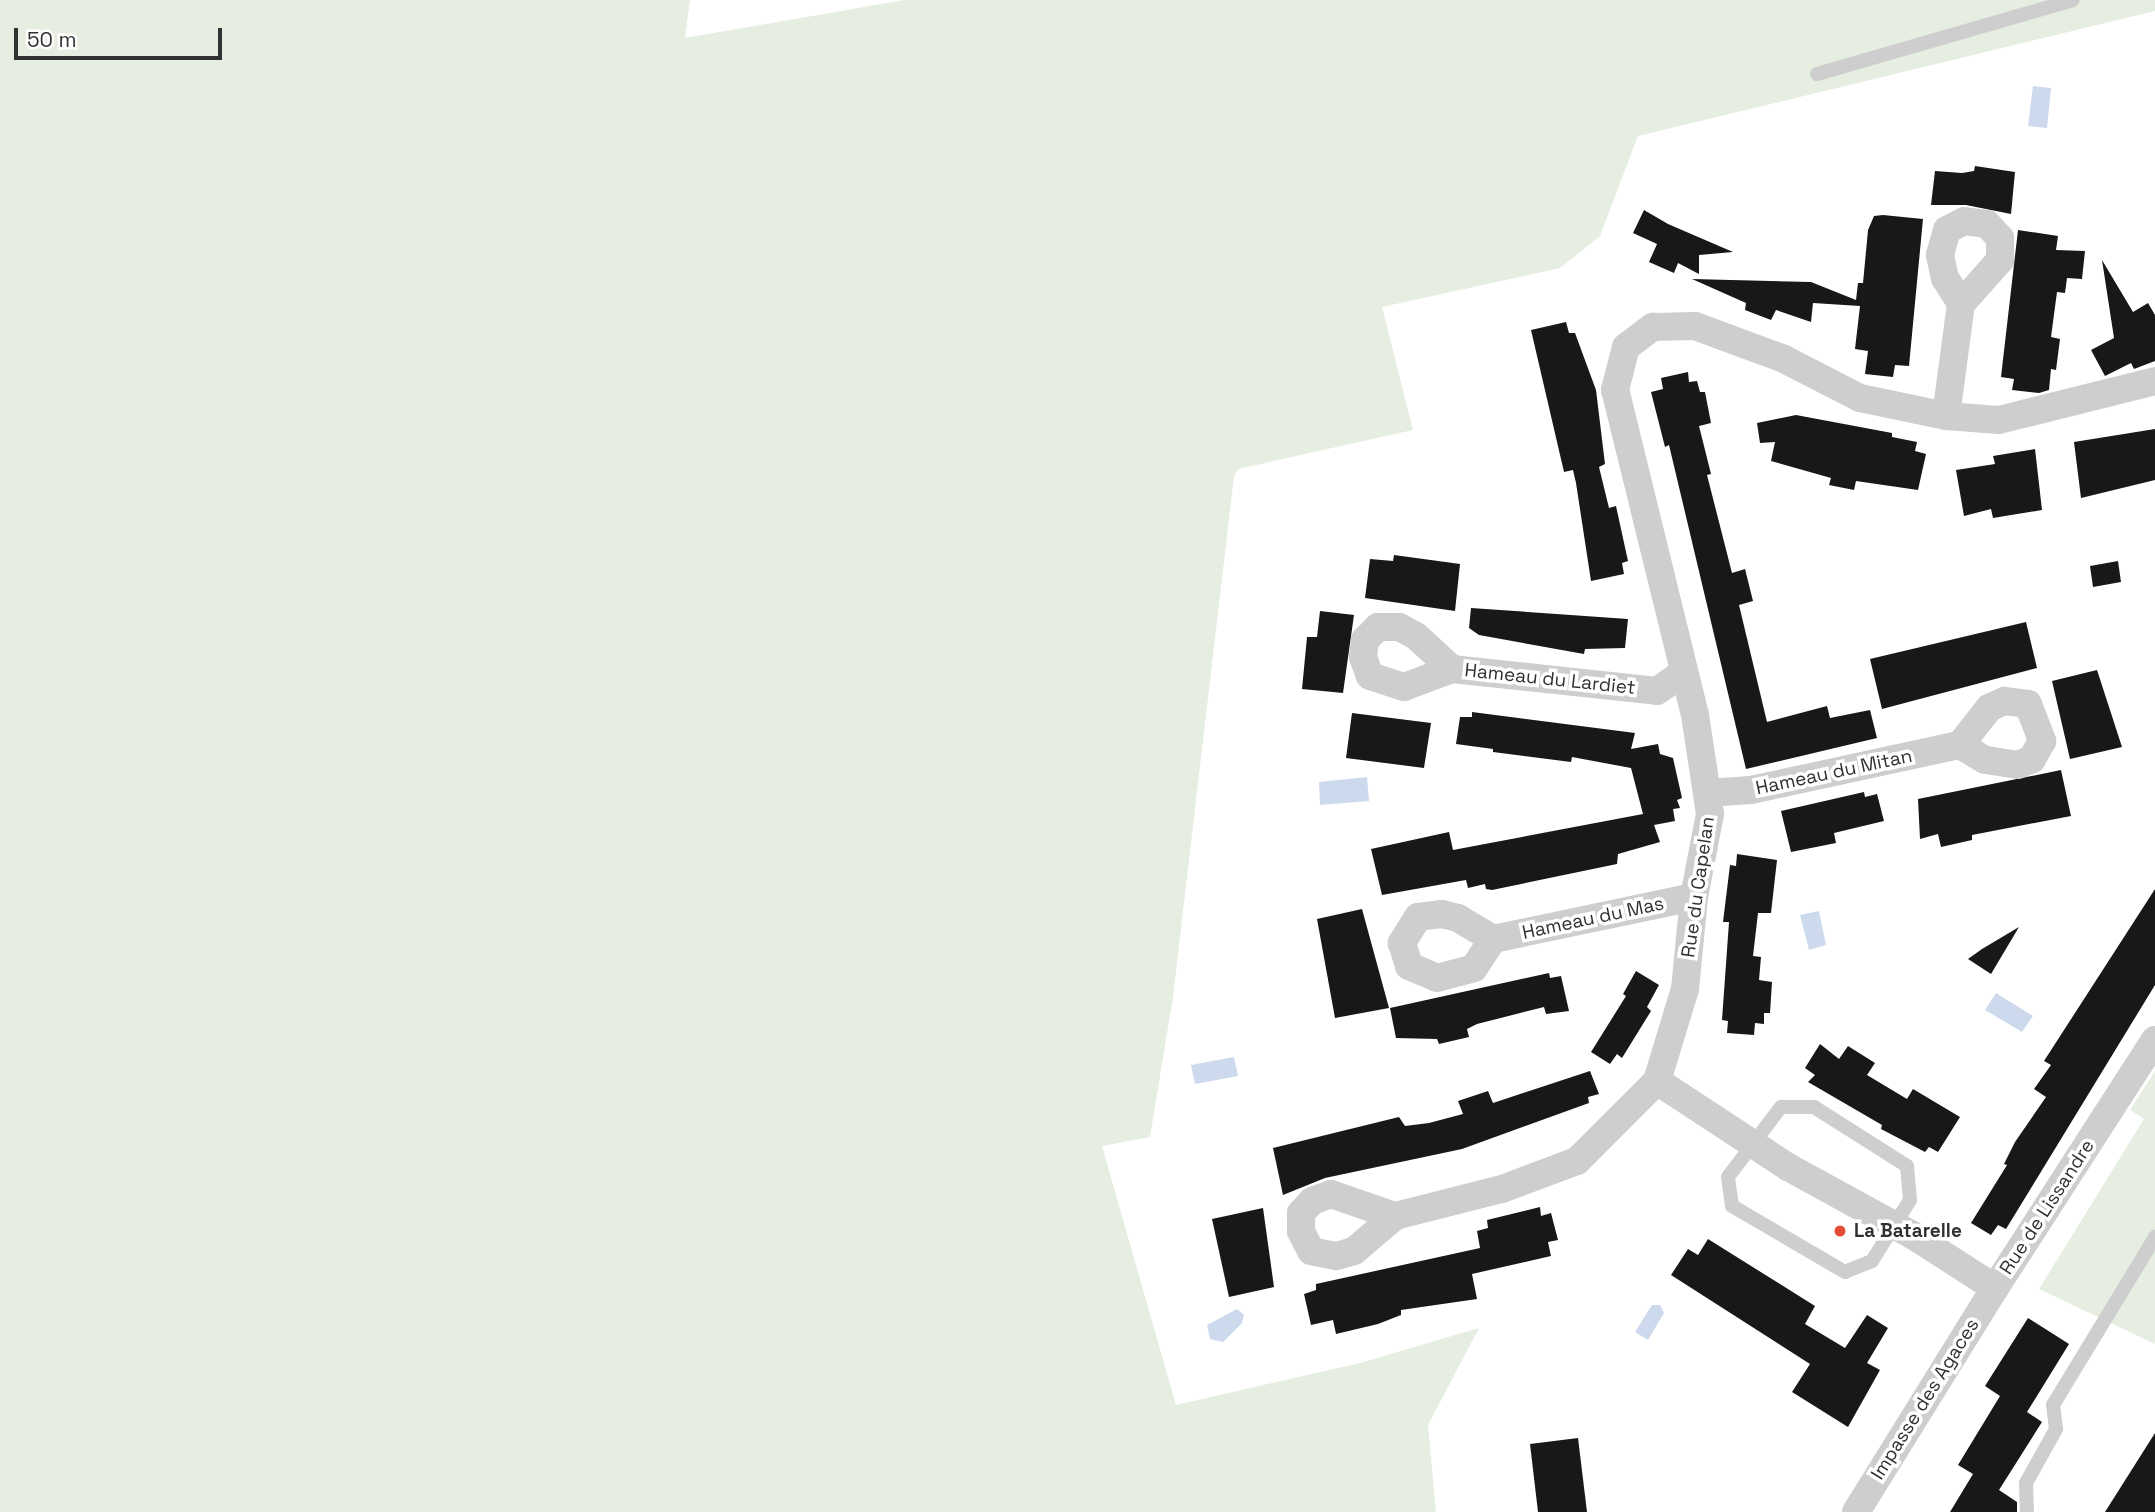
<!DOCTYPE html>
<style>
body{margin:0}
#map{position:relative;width:2155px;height:1512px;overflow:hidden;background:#fff;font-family:"Space Grotesk",sans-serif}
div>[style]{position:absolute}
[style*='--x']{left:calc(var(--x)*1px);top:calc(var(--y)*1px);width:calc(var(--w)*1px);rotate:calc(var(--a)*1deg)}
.green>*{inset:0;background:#e5eee0}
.water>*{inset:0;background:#cddaed}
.building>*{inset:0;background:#181818}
.lane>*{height:14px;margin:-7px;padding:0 7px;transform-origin:7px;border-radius:7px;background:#cecece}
.street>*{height:28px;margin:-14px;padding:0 14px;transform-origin:14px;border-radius:14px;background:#cecece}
.dots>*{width:19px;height:19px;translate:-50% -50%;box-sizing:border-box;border:4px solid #fff;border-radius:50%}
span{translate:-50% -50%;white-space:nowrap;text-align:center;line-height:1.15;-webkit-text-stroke:7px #fff;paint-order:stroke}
.street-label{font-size:19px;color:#313131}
.poi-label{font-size:19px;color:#313131;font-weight:700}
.left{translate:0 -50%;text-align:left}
.scale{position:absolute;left:14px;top:28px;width:208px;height:32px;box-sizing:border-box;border:4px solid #313131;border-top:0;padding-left:9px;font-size:21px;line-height:24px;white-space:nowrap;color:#313131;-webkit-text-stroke:5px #fff;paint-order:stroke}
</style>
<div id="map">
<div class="green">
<i style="clip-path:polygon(0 0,690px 0,685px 38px,904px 0,2155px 0,2155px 11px,1638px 136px,1600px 236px,1560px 268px,1382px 307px,1413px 430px,1238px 469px,1234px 476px,1173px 997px,1150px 1137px,1102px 1146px,1176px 1405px,1360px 1363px,1479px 1328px,1428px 1425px,1436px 1512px,0 1512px)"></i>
<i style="clip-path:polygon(2155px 1071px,2155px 1344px,2039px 1289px,2144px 1119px,2130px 1110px)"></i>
</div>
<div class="water">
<i style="clip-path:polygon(2033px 86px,2051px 88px,2047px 128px,2028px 126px)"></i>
<i style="clip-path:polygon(1367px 777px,1369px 801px,1320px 805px,1319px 782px)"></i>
<i style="clip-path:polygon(1819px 911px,1826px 945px,1809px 950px,1800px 915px)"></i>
<i style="clip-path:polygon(1996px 993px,2033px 1016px,2022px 1032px,1985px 1010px)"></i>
<i style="clip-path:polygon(1234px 1057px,1238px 1076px,1195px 1084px,1191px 1065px)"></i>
<i style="clip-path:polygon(1652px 1305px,1660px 1305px,1664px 1313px,1648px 1340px,1635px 1332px)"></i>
<i style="clip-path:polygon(1237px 1309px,1244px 1315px,1242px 1323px,1223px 1342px,1210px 1339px,1207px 1325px)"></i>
</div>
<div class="building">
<i style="clip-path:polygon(1975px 166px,2015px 172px,2011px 214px,1966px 205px,1931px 205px,1935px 171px,1962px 173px,1974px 171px)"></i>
<i style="clip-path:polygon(1644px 210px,1668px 224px,1733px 252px,1699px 255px,1699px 274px,1678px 263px,1674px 273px,1649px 262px,1657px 244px,1633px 233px)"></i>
<i style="clip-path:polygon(1883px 215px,1923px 219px,1909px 366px,1895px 365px,1893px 377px,1865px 374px,1868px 351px,1855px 349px,1860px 306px,1813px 303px,1811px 322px,1776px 310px,1771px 320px,1745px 310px,1746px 303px,1692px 279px,1811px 282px,1856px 300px,1858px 283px,1863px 283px,1868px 230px,1874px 216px)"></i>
<i style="clip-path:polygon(2018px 230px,2058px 236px,2056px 250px,2085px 251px,2082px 279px,2067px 278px,2065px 293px,2057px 292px,2051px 337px,2060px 339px,2056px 370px,2051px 369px,2049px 390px,2039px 393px,2012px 390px,2014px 379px,2001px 377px)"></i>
<i style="clip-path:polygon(2102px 260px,2133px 312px,2148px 303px,2155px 315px,2155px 361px,2134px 369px,2131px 363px,2105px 376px,2091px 350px,2114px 338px)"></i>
<i style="clip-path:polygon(1566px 322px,1569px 333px,1575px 333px,1596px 390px,1605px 464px,1599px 467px,1609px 508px,1616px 506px,1628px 561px,1622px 563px,1624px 574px,1591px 581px,1576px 483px,1573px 470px,1564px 472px,1531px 330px)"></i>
<i style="clip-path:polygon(1688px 372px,1689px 382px,1697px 381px,1700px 392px,1705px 392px,1711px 423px,1699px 426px,1711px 474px,1707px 475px,1732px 573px,1745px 569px,1753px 601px,1739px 605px,1767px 722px,1827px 706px,1830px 718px,1870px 710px,1877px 738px,1746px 769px,1669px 445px,1665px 447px,1651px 392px,1663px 389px,1661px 378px)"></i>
<i style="clip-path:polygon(1796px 415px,1892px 433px,1892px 437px,1917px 442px,1915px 451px,1926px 454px,1918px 490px,1856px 481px,1854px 490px,1829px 485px,1831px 478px,1771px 461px,1775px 442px,1760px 443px,1757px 423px)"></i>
<i style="clip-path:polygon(2155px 429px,2155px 480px,2081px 498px,2074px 442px)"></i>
<i style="clip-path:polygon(2035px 449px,2042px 510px,1993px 518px,1991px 509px,1964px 516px,1956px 470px,1995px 464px,1993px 456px)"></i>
<i style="clip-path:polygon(1394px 555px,1460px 564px,1455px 611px,1365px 598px,1370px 559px,1393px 561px)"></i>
<i style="clip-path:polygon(2118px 561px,2121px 582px,2093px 587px,2090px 566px)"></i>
<i style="clip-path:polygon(1471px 608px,1628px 619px,1625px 648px,1585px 649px,1584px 654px,1479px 635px,1469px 628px)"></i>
<i style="clip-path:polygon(1320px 611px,1354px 615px,1343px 693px,1302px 689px,1307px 637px,1317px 637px)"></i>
<i style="clip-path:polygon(2026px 622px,2037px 668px,1882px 709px,1870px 659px)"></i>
<i style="clip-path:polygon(2097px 670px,2122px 747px,2070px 759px,2052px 681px)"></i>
<i style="clip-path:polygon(1472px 712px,1635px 733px,1631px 749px,1658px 744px,1660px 754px,1673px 758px,1682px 798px,1677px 800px,1680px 808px,1673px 809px,1675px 821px,1654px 825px,1660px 842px,1618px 854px,1617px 864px,1492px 890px,1486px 889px,1485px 884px,1468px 888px,1466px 880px,1382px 895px,1371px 849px,1449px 832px,1453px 850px,1643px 814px,1631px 768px,1572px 757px,1571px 762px,1493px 752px,1493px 749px,1456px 744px,1460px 717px,1472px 717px)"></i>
<i style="clip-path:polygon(1352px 713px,1431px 723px,1424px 768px,1346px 758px)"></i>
<i style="clip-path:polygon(2061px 770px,2071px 816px,1972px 835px,1972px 840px,1941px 847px,1938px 834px,1920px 839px,1918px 799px)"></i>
<i style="clip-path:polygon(1864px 792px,1865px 797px,1877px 794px,1884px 821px,1834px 833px,1836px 843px,1791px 852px,1781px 811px)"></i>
<i style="clip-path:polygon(1737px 854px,1777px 860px,1771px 913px,1758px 913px,1753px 956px,1761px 957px,1759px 980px,1772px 982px,1770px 1013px,1764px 1013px,1764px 1024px,1755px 1023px,1754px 1035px,1727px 1033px,1728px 1021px,1722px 1020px,1729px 922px,1723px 922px,1730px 865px,1736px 866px)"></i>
<i style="clip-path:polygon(2155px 889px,2155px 985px,2006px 1229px,1998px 1225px,1991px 1235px,1971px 1223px,2007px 1165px,2004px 1164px,2015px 1142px,2046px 1097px,2034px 1089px,2051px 1065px,2044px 1061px)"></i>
<i style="clip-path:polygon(1362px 909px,1389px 1008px,1335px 1018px,1317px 919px)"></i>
<i style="clip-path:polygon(2019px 927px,1991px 974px,1968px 959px,1982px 949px)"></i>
<i style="clip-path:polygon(1636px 971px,1659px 985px,1647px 1007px,1651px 1011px,1622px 1058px,1617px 1054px,1610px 1064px,1591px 1052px,1626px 996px,1623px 994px)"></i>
<i style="clip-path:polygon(1549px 973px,1550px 978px,1561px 976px,1569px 1011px,1546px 1014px,1544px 1007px,1477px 1024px,1467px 1029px,1469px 1037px,1439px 1044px,1437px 1039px,1396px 1038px,1390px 1008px)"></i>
<i style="clip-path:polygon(1820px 1044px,1839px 1059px,1848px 1046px,1875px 1063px,1867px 1075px,1907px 1099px,1913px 1089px,1960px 1117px,1938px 1152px,1929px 1147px,1925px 1152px,1881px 1129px,1882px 1125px,1808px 1082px,1815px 1075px,1805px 1068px)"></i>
<i style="clip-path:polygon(1590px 1071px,1599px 1094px,1588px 1097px,1589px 1103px,1462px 1149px,1325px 1178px,1283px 1195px,1273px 1148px,1399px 1117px,1405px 1126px,1429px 1123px,1463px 1114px,1458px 1101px,1488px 1091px,1493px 1103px)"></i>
<i style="clip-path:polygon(1540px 1207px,1541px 1216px,1551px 1213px,1558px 1240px,1548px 1242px,1551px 1256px,1472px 1274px,1477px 1299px,1401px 1310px,1401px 1315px,1378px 1324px,1336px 1334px,1333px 1320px,1311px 1325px,1304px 1294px,1316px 1290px,1316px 1284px,1480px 1248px,1477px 1231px,1488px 1228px,1487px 1220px)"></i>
<i style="clip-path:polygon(1263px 1208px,1274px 1287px,1229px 1297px,1212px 1219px)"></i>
<i style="clip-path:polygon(1708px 1239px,1815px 1306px,1805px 1324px,1845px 1348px,1867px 1315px,1888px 1328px,1867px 1363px,1880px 1370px,1848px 1427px,1792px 1392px,1810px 1364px,1671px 1275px,1688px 1249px,1698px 1255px)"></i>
<i style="clip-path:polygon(2028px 1318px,2069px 1344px,2027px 1412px,2042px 1422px,1999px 1490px,2017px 1502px,2017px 1512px,1950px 1512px,1973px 1474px,1958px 1465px,2000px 1396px,1985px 1386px)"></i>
<i style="clip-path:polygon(2155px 1433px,2155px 1512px,2105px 1512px)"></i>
<i style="clip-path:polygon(1578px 1438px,1587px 1512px,1538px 1512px,1530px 1444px)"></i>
</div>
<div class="lane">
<i style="--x:1817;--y:74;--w:266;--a:-16.1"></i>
<i style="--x:1781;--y:1107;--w:33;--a:0"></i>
<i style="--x:1814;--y:1107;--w:110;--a:32.4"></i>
<i style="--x:1907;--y:1166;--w:34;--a:85"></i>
<i style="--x:1910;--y:1200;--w:72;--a:121.9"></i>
<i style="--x:1872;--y:1261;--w:29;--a:158"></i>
<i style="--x:1845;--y:1272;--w:131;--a:-149.7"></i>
<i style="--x:1732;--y:1206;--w:29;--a:-98"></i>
<i style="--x:1728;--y:1177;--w:88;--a:-52.9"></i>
<i style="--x:2027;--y:1512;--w:29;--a:-92"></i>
<i style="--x:2026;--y:1483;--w:62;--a:-60.9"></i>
<i style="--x:2056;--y:1429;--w:24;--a:-97"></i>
<i style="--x:2053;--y:1405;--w:197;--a:-58.7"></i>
</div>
<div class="street">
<i style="--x:1946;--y:416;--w:113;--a:-82.4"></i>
<i style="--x:1961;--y:304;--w:59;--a:-48.4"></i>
<i style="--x:2000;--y:260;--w:22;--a:-90"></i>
<i style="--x:2000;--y:238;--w:19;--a:-133"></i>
<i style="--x:1987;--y:224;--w:23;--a:-173"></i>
<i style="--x:1964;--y:221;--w:19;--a:152"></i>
<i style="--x:1947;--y:230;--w:26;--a:106"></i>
<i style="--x:1940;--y:255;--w:24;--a:78"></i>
<i style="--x:1945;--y:278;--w:31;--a:58"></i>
<i style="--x:1452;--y:669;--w:49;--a:-137.5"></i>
<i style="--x:1416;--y:636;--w:19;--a:-152"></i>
<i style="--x:1399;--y:627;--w:21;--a:180"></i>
<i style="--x:1378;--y:627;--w:18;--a:135"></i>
<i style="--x:1365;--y:640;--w:17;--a:97"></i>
<i style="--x:1363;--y:657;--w:20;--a:70"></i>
<i style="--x:1370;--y:676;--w:36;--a:18"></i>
<i style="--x:1404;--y:687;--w:51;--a:-20.6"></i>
<i style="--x:1452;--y:669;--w:206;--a:6.1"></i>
<i style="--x:1657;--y:691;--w:33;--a:-35"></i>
<i style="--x:1707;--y:793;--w:44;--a:-3.9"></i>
<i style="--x:1751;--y:790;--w:214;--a:-12.2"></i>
<i style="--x:1960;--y:745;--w:47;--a:-51.9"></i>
<i style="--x:1989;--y:708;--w:17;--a:-25"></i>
<i style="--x:2004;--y:701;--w:24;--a:7"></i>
<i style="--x:2028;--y:704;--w:40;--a:69"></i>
<i style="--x:2042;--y:741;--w:21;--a:119"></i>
<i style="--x:2032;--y:759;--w:15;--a:157"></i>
<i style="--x:2018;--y:765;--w:33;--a:-171"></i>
<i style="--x:1985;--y:760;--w:29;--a:-149"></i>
<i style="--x:1493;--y:939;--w:41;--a:-149"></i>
<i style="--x:1458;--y:918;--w:16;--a:-166"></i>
<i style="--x:1442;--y:914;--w:24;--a:173"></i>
<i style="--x:1418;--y:917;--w:31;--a:122"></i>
<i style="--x:1402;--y:943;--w:24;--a:73"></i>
<i style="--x:1409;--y:966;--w:30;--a:23"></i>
<i style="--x:1437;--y:978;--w:38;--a:-15"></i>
<i style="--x:1474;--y:968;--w:35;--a:-57"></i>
<i style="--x:1493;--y:939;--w:205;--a:-11.8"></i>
<i style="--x:1657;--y:1081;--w:157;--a:33.3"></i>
<i style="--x:1788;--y:1167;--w:144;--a:28.7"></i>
<i style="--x:1914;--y:1236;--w:96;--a:32.7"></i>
<i style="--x:1995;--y:1288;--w:295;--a:-57.2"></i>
<i style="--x:1395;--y:1216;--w:54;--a:139.5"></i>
<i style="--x:1354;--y:1251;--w:19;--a:164"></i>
<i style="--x:1336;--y:1256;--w:25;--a:-169"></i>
<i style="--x:1311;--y:1251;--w:22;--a:-117"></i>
<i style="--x:1301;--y:1231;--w:18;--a:-90"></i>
<i style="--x:1301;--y:1213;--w:16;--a:-47"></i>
<i style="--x:1312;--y:1201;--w:20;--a:-20"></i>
<i style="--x:1331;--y:1194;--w:68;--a:19"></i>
<i style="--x:1395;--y:1216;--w:110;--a:-14.2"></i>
<i style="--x:1502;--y:1189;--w:80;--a:-20.5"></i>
<i style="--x:1577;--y:1161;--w:113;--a:-45"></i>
<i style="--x:1657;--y:1081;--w:96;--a:-73.1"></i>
<i style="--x:1685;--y:989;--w:92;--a:-84.4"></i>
<i style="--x:1694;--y:897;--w:85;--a:-79.1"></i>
<i style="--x:1710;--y:814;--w:100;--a:-98.6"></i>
<i style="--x:1695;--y:715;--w:335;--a:-103.8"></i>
<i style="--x:1615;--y:390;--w:44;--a:-75.7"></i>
<i style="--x:1626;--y:347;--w:34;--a:-37"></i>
<i style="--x:1653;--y:327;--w:42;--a:-1.4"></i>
<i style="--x:1695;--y:326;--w:95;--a:20.3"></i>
<i style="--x:1784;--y:359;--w:85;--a:27.2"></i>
<i style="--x:1860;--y:398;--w:88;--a:11.8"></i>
<i style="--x:1946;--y:416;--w:53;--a:4.3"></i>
<i style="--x:1999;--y:420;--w:161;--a:-14"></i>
<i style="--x:1856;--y:1512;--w:264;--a:-58.2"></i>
</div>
<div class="dots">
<i style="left:1840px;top:1231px;background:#e54c37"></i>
</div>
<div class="street-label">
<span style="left:1550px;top:679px;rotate:6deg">Hameau du Lardiet</span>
<span style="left:1834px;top:772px;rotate:-12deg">Hameau du Mitan</span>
<span style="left:1698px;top:887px;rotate:-82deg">Rue du Capelan</span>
<span style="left:1593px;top:918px;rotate:-12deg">Hameau du Mas</span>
<span style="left:2047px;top:1207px;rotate:-57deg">Rue de Lissandre</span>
<span style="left:1925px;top:1399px;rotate:-58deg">Impasse des Agaces</span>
</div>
<div class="poi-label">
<span class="left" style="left:1854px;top:1231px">La Batarelle</span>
</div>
<div class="scale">50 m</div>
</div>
